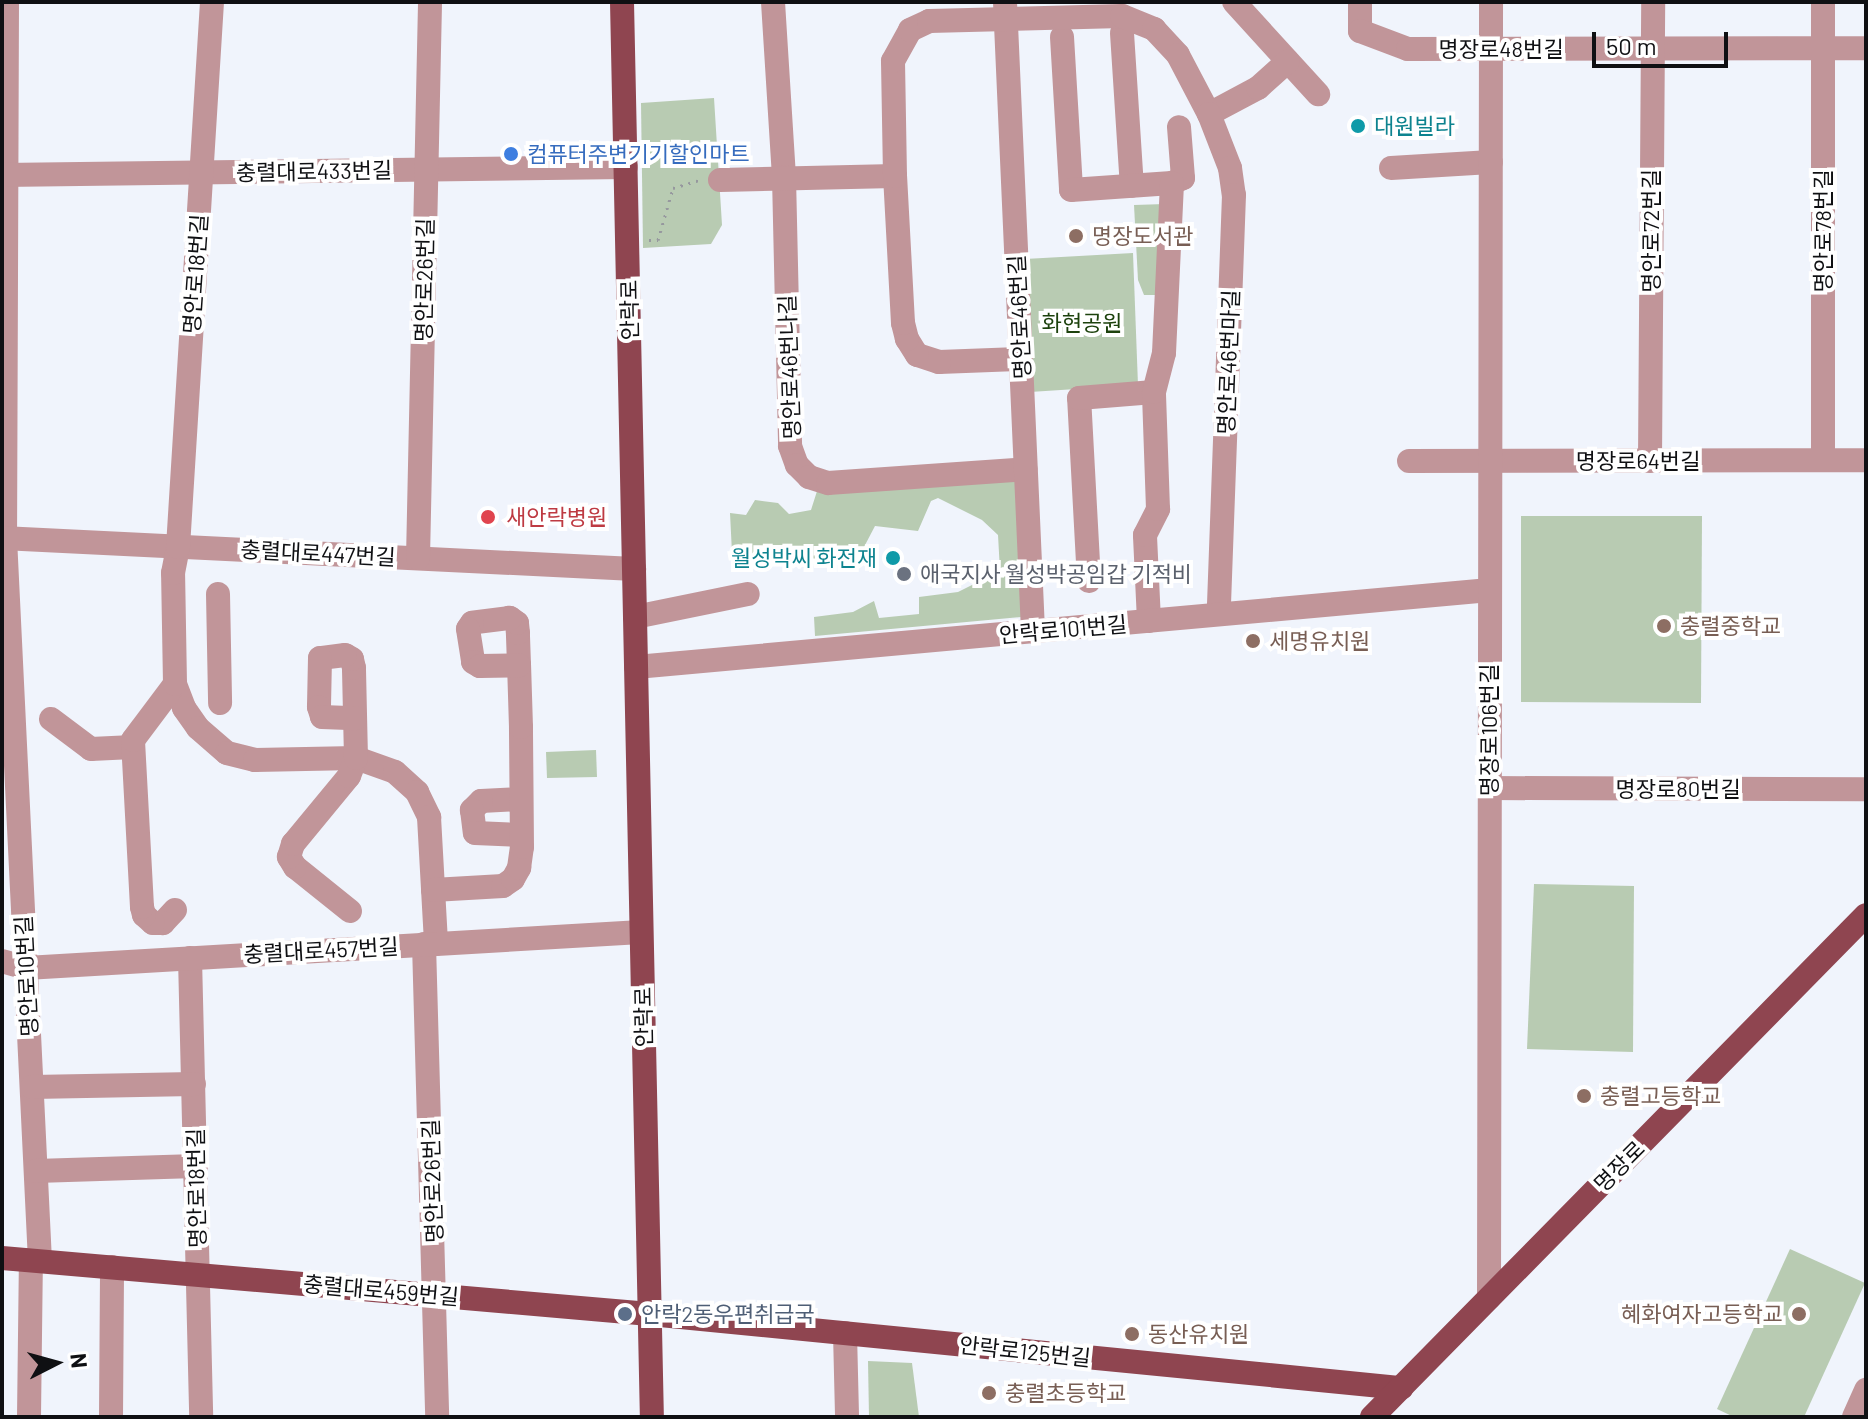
<!DOCTYPE html>
<meta charset="utf-8">
<style>
body{margin:0}
#map{position:relative;width:1868px;height:1419px;overflow:hidden;background:#f0f4fc;font-family:Barlow,"Noto Sans KR",sans-serif}
div>[style]{position:absolute}
[style*='--x']{left:calc(var(--x)*1px);top:calc(var(--y)*1px);width:calc(var(--w)*1px);rotate:calc(var(--a)*1deg)}
.green>*{inset:0;background:#b8cbb2}
.path>*{height:3px;margin-top:-1.5px;transform-origin:0;background:repeating-linear-gradient(90deg,#96989e 0 2px,transparent 0 8px)}
.minor>*{height:24px;margin:-12px;padding:0 12px;transform-origin:12px;border-radius:12px;background:#c19599}
.major>*{height:24px;margin:-12px;padding:0 12px;transform-origin:12px;border-radius:12px;background:#8f4550}
.dots>*{width:22px;height:22px;translate:-50% -50%;box-sizing:border-box;border:4px solid #fff;border-radius:50%}
span{translate:-50% -50%;white-space:nowrap;text-align:center;line-height:1.15;-webkit-text-stroke:8px #fff;paint-order:stroke}
.street-label{font-size:22px;color:#0f1013}
.culture-label{font-size:22px;color:#0d838f}
.left{translate:0 -50%;text-align:left}
.right{translate:-100% -50%;text-align:right}
.shop-label{font-size:22px;color:#366cbe}
.education-label{font-size:22px;color:#785e54}
.park-label{font-size:22px;color:#1d420d}
.health-label{font-size:22px;color:#be3a42}
.worship-label{font-size:22px;color:#5b616d}
.service-label{font-size:22px;color:#4e5e75}
.frame{position:absolute;inset:0;border:4px solid #0f1013;pointer-events:none}
.north{position:absolute;left:16px;top:1323px;width:80px;height:80px;-webkit-text-stroke:6px #fff;paint-order:stroke;rotate:84deg;font-size:22px;font-weight:700;line-height:32px;text-align:center;color:#0f1013}
.north::after{content:'';display:block;margin:auto;width:28px;height:36px;background:#0f1013;clip-path:polygon(50% 0,100% 100%,50% 72%,0 100%)}
.scale{position:absolute;left:1592px;top:32px;width:136px;height:36px;box-sizing:border-box;border:4px solid #0f1013;border-top:0;padding-left:10px;font-size:24px;line-height:28px;white-space:nowrap;color:#0f1013;-webkit-text-stroke:6px #fff;paint-order:stroke}
</style>
<div id="map">
<div class="green">
<i style="clip-path:polygon(714px 98px,722px 225px,711px 244px,643px 248px,641px 103px)"></i>
<i style="clip-path:polygon(1165px 204px,1160px 295px,1144px 295px,1138px 280px,1134px 205px)"></i>
<i style="clip-path:polygon(1133px 253px,1138px 385px,1030px 392px,1025px 259px)"></i>
<i style="clip-path:polygon(1022px 472px,1021px 617px,815px 636px,814px 617px,853px 612px,874px 601px,879px 618px,919px 614px,919px 597px,958px 592px,1000px 571px,998px 535px,982px 520px,938px 498px,931px 501px,918px 531px,875px 526px,864px 547px,856px 555px,801px 563px,750px 562px,732px 553px,730px 513px,746px 515px,755px 500px,778px 503px,789px 514px,811px 510px,818px 488px)"></i>
<i style="clip-path:polygon(1521px 516px,1702px 516px,1701px 703px,1521px 702px)"></i>
<i style="clip-path:polygon(596px 750px,597px 777px,547px 778px,546px 752px)"></i>
<i style="clip-path:polygon(1534px 884px,1634px 886px,1633px 1052px,1527px 1049px)"></i>
<i style="clip-path:polygon(1790px 1249px,1865px 1283px,1804px 1417px,1734px 1417px,1717px 1409px)"></i>
<i style="clip-path:polygon(868px 1361px,912px 1363px,919px 1417px,869px 1417px)"></i>
</div>
<div class="path">
<i style="--x:649;--y:240;--w:9;--a:0"></i>
<i style="--x:658;--y:240;--w:54;--a:-73.9"></i>
<i style="--x:673;--y:188;--w:28;--a:-17"></i>
</div>
<div class="minor">
<i style="--x:7;--y:2;--w:536;--a:90.21"></i>
<i style="--x:5;--y:538;--w:724;--a:87.23"></i>
<i style="--x:773;--y:2;--w:175;--a:86.4"></i>
<i style="--x:784;--y:177;--w:269;--a:88.7"></i>
<i style="--x:790;--y:446;--w:20;--a:70"></i>
<i style="--x:797;--y:465;--w:17;--a:45"></i>
<i style="--x:809;--y:477;--w:20;--a:18"></i>
<i style="--x:828;--y:483;--w:198;--a:-4"></i>
<i style="--x:1005;--y:2;--w:630;--a:87.45"></i>
<i style="--x:1234;--y:2;--w:125;--a:47.6"></i>
<i style="--x:1360;--y:2;--w:29;--a:90"></i>
<i style="--x:1360;--y:31;--w:51;--a:20.6"></i>
<i style="--x:1408;--y:49;--w:458;--a:-0.1"></i>
<i style="--x:1122;--y:33;--w:153;--a:86.3"></i>
<i style="--x:1062;--y:37;--w:153;--a:86.6"></i>
<i style="--x:1071;--y:190;--w:101;--a:-4"></i>
<i style="--x:1172;--y:183;--w:12;--a:-24"></i>
<i style="--x:1183;--y:178;--w:51;--a:-94.5"></i>
<i style="--x:1209;--y:114;--w:55;--a:-28"></i>
<i style="--x:1258;--y:88;--w:40;--a:-42"></i>
<i style="--x:1391;--y:168;--w:100;--a:-3.4"></i>
<i style="--x:2;--y:175;--w:624;--a:-0.73"></i>
<i style="--x:720;--y:180;--w:175;--a:-1.3"></i>
<i style="--x:1021;--y:359;--w:82;--a:177.9"></i>
<i style="--x:939;--y:362;--w:23;--a:-162"></i>
<i style="--x:917;--y:355;--w:19;--a:-122"></i>
<i style="--x:907;--y:339;--w:16;--a:-104"></i>
<i style="--x:903;--y:323;--w:147;--a:-93.1"></i>
<i style="--x:895;--y:176;--w:115;--a:-91"></i>
<i style="--x:893;--y:61;--w:35;--a:-61"></i>
<i style="--x:910;--y:30;--w:21;--a:-25"></i>
<i style="--x:929;--y:21;--w:193;--a:-1.5"></i>
<i style="--x:1122;--y:16;--w:35;--a:22"></i>
<i style="--x:1154;--y:29;--w:35;--a:47"></i>
<i style="--x:1178;--y:55;--w:67;--a:62.3"></i>
<i style="--x:1209;--y:114;--w:58;--a:68.7"></i>
<i style="--x:1230;--y:168;--w:27;--a:82"></i>
<i style="--x:1234;--y:195;--w:419;--a:92.1"></i>
<i style="--x:1823;--y:460;--w:458;--a:-90"></i>
<i style="--x:1409;--y:461;--w:457;--a:-0.1"></i>
<i style="--x:1650;--y:461;--w:459;--a:-89.6"></i>
<i style="--x:2;--y:538;--w:633;--a:2.81"></i>
<i style="--x:418;--y:558;--w:556;--a:-88.76"></i>
<i style="--x:1089;--y:581;--w:183;--a:-93.1"></i>
<i style="--x:1079;--y:398;--w:75;--a:-4.6"></i>
<i style="--x:218;--y:594;--w:109;--a:88.9"></i>
<i style="--x:635;--y:617;--w:115;--a:-11.5"></i>
<i style="--x:1149;--y:621;--w:86;--a:-92.7"></i>
<i style="--x:1145;--y:535;--w:29;--a:-63"></i>
<i style="--x:1158;--y:509;--w:117;--a:-92"></i>
<i style="--x:1154;--y:392;--w:40;--a:-75.6"></i>
<i style="--x:1164;--y:353;--w:170;--a:-87.3"></i>
<i style="--x:636;--y:667;--w:857;--a:-5.15"></i>
<i style="--x:175;--y:684;--w:26;--a:69"></i>
<i style="--x:184;--y:708;--w:24;--a:55"></i>
<i style="--x:198;--y:728;--w:38;--a:41"></i>
<i style="--x:227;--y:753;--w:29;--a:14"></i>
<i style="--x:255;--y:760;--w:101;--a:-1.1"></i>
<i style="--x:356;--y:758;--w:41;--a:19.7"></i>
<i style="--x:395;--y:772;--w:30;--a:42"></i>
<i style="--x:417;--y:792;--w:28;--a:64"></i>
<i style="--x:429;--y:817;--w:127;--a:86.8"></i>
<i style="--x:51;--y:719;--w:50;--a:36.9"></i>
<i style="--x:91;--y:749;--w:42;--a:-2.7"></i>
<i style="--x:1489;--y:788;--w:377;--a:0.2"></i>
<i style="--x:521;--y:799;--w:40;--a:177.1"></i>
<i style="--x:481;--y:801;--w:13;--a:135"></i>
<i style="--x:472;--y:810;--w:23;--a:83"></i>
<i style="--x:475;--y:833;--w:46;--a:2.5"></i>
<i style="--x:433;--y:890;--w:70;--a:-3.3"></i>
<i style="--x:503;--y:886;--w:12;--a:-35"></i>
<i style="--x:513;--y:879;--w:13;--a:-61"></i>
<i style="--x:519;--y:868;--w:21;--a:-82"></i>
<i style="--x:522;--y:847;--w:120;--a:-90.5"></i>
<i style="--x:521;--y:727;--w:62;--a:-91.8"></i>
<i style="--x:519;--y:665;--w:32;--a:-92"></i>
<i style="--x:518;--y:633;--w:10;--a:-96"></i>
<i style="--x:517;--y:623;--w:9;--a:-144"></i>
<i style="--x:510;--y:618;--w:38;--a:173"></i>
<i style="--x:472;--y:623;--w:7;--a:124"></i>
<i style="--x:468;--y:629;--w:33;--a:81"></i>
<i style="--x:473;--y:662;--w:8;--a:30"></i>
<i style="--x:480;--y:666;--w:39;--a:-1"></i>
<i style="--x:175;--y:910;--w:18;--a:133"></i>
<i style="--x:163;--y:923;--w:10;--a:180"></i>
<i style="--x:153;--y:923;--w:12;--a:-138"></i>
<i style="--x:144;--y:915;--w:8;--a:-104"></i>
<i style="--x:142;--y:907;--w:167;--a:-93.1"></i>
<i style="--x:133;--y:740;--w:70;--a:-53.1"></i>
<i style="--x:175;--y:684;--w:111;--a:-91"></i>
<i style="--x:173;--y:573;--w:26;--a:-79"></i>
<i style="--x:178;--y:547;--w:546;--a:-86.43"></i>
<i style="--x:350;--y:911;--w:70;--a:-141.3"></i>
<i style="--x:295;--y:867;--w:12;--a:-121"></i>
<i style="--x:289;--y:857;--w:14;--a:-73"></i>
<i style="--x:293;--y:844;--w:88;--a:-50.5"></i>
<i style="--x:349;--y:776;--w:19;--a:-69"></i>
<i style="--x:356;--y:758;--w:90;--a:-91.3"></i>
<i style="--x:354;--y:668;--w:9;--a:-103"></i>
<i style="--x:352;--y:659;--w:8;--a:-150"></i>
<i style="--x:345;--y:655;--w:25;--a:173"></i>
<i style="--x:320;--y:658;--w:49;--a:91.2"></i>
<i style="--x:319;--y:707;--w:10;--a:73"></i>
<i style="--x:322;--y:717;--w:33;--a:2"></i>
<i style="--x:424;--y:944;--w:473;--a:88.4"></i>
<i style="--x:190;--y:958;--w:459;--a:88.6"></i>
<i style="--x:2;--y:961;--w:25;--a:16"></i>
<i style="--x:26;--y:968;--w:616;--a:-3.35"></i>
<i style="--x:32;--y:1087;--w:162;--a:-1.1"></i>
<i style="--x:36;--y:1171;--w:160;--a:-1.8"></i>
<i style="--x:1489;--y:1298;--w:1296;--a:-89.91"></i>
<i style="--x:845;--y:1333;--w:84;--a:88.6"></i>
<i style="--x:29;--y:1417;--w:157;--a:-89.3"></i>
<i style="--x:111;--y:1417;--w:150;--a:-89.6"></i>
<i style="--x:1854;--y:1417;--w:30;--a:-66"></i>
</div>
<div class="major">
<i style="--x:622;--y:2;--w:1415;--a:88.79"></i>
<i style="--x:2;--y:1258;--w:650;--a:4.94"></i>
<i style="--x:650;--y:1314;--w:755;--a:5.63"></i>
<i style="--x:1372;--y:1417;--w:704;--a:-45.46"></i>
</div>
<div class="dots">
<i style="left:1358px;top:126px;background:#0f9aa8"></i>
<i style="left:511px;top:154px;background:#3f7fe0"></i>
<i style="left:1076px;top:236px;background:#8d6e63"></i>
<i style="left:488px;top:517px;background:#e0444e"></i>
<i style="left:893px;top:558px;background:#0f9aa8"></i>
<i style="left:904px;top:574px;background:#6b7280"></i>
<i style="left:1664px;top:626px;background:#8d6e63"></i>
<i style="left:1253px;top:641px;background:#8d6e63"></i>
<i style="left:1584px;top:1096px;background:#8d6e63"></i>
<i style="left:625px;top:1314px;background:#5c6f8a"></i>
<i style="left:1799px;top:1314px;background:#8d6e63"></i>
<i style="left:1132px;top:1334px;background:#8d6e63"></i>
<i style="left:989px;top:1393px;background:#8d6e63"></i>
</div>
<div class="street-label">
<span style="left:1501px;top:49px">명장로48번길</span>
<span style="left:314px;top:171px;rotate:-1deg">충렬대로433번길</span>
<span style="left:1651px;top:231px;rotate:-90deg">명안로72번길</span>
<span style="left:1823px;top:231px;rotate:-90deg">명안로78번길</span>
<span style="left:195px;top:274px;rotate:-86deg">명안로18번길</span>
<span style="left:424px;top:280px;rotate:-89deg">명안로26번길</span>
<span style="left:629px;top:310px;rotate:-91deg">안락로</span>
<span style="left:1019px;top:317px;rotate:-93deg">명안로46번길</span>
<span style="left:1228px;top:362px;rotate:-88deg">명안로46번마길</span>
<span style="left:789px;top:367px;rotate:-92deg">명안로46번나길</span>
<span style="left:1638px;top:461px">명장로64번길</span>
<span style="left:318px;top:553px;rotate:3deg">충렬대로447번길</span>
<span style="left:1063px;top:629px;rotate:-5deg">안락로101번길</span>
<span style="left:1489px;top:730px;rotate:-90deg">명장로106번길</span>
<span style="left:1678px;top:789px">명장로80번길</span>
<span style="left:321px;top:950px;rotate:-3deg">충렬대로457번길</span>
<span style="left:26px;top:976px;rotate:-93deg">명안로10번길</span>
<span style="left:643px;top:1017px;rotate:-91deg">안락로</span>
<span style="left:1619px;top:1166px;rotate:-45deg">명장로</span>
<span style="left:432px;top:1181px;rotate:-92deg">명안로26번길</span>
<span style="left:196px;top:1188px;rotate:-91deg">명안로18번길</span>
<span style="left:381px;top:1290px;rotate:5deg">충렬대로459번길</span>
<span style="left:1025px;top:1351px;rotate:6deg">안락로125번길</span>
</div>
<div class="culture-label">
<span class="left" style="left:1374px;top:126px">대원빌라</span>
<span class="right" style="left:877px;top:558px">월성박씨 화전재</span>
</div>
<div class="shop-label">
<span class="left" style="left:527px;top:154px">컴퓨터주변기기할인마트</span>
</div>
<div class="education-label">
<span class="left" style="left:1092px;top:236px">명장도서관</span>
<span class="left" style="left:1680px;top:626px">충렬중학교</span>
<span class="left" style="left:1269px;top:641px">세명유치원</span>
<span class="left" style="left:1600px;top:1096px">충렬고등학교</span>
<span class="right" style="left:1783px;top:1314px">혜화여자고등학교</span>
<span class="left" style="left:1148px;top:1334px">동산유치원</span>
<span class="left" style="left:1005px;top:1393px">충렬초등학교</span>
</div>
<div class="park-label">
<span style="left:1082px;top:323px">화현공원</span>
</div>
<div class="health-label">
<span class="left" style="left:506px;top:517px">새안락병원</span>
</div>
<div class="worship-label">
<span class="left" style="left:920px;top:574px">애국지사 월성박공임갑 기적비</span>
</div>
<div class="service-label">
<span class="left" style="left:641px;top:1314px">안락2동우편취급국</span>
</div>
<div class="frame"></div>
<div class="north">N</div>
<div class="scale">50 m</div>
</div>
